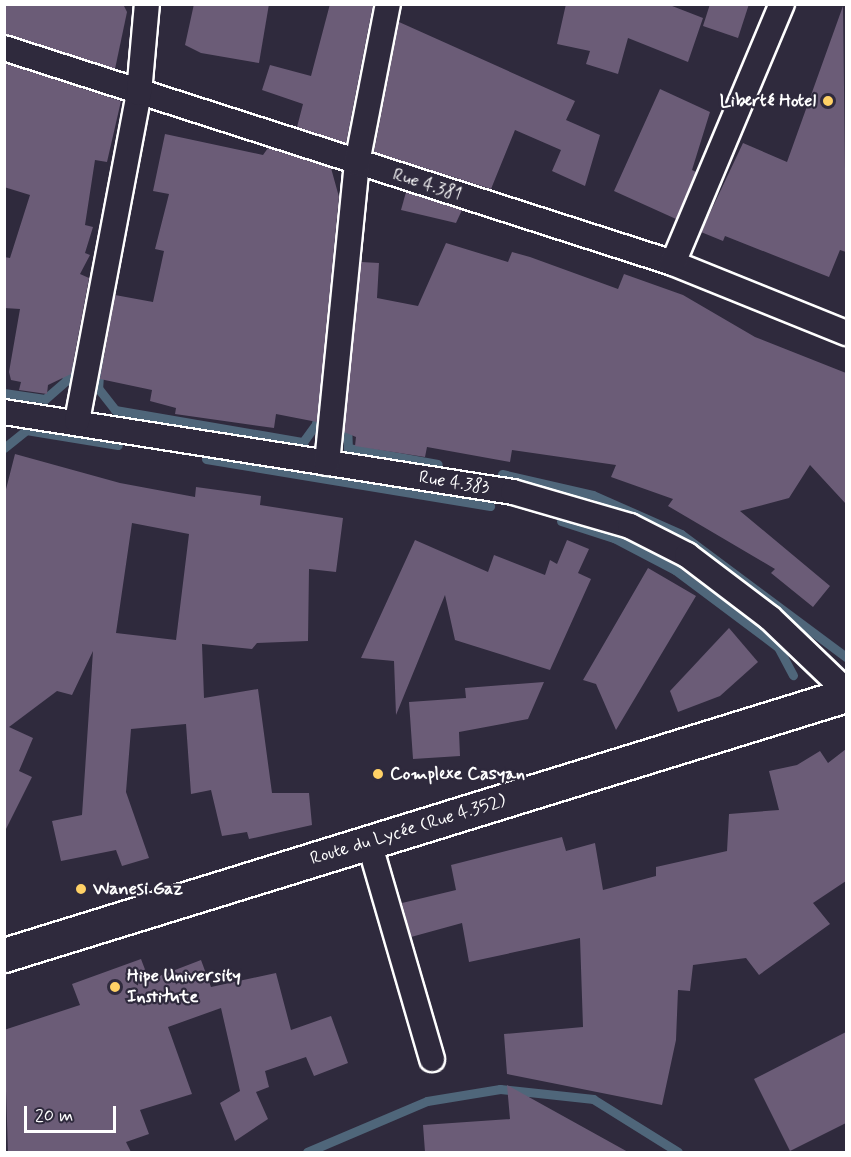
<!DOCTYPE html>
<meta charset="utf-8">
<style>
body{margin:0}
#map{position:relative;width:851px;height:1157px;overflow:hidden;background:#2f2a3d;font-family:Mynerve,sans-serif}
div>[style]{position:absolute}
[style*='--x']{left:calc(var(--x)*1px);top:calc(var(--y)*1px);width:calc(var(--w)*1px);rotate:calc(var(--a)*1deg)}
.stream>*{height:9px;margin:-4.5px;padding:0 4.5px;transform-origin:4.5px;border-radius:4.5px;background:#4f667a}
.building>*{inset:0;background:#6b5c77}
.roads{filter:drop-shadow(2px 0 #fff) drop-shadow(-2px 0 #fff) drop-shadow(0 2px #fff) drop-shadow(0 -2px #fff)}
.minor>*{height:24px;margin:-12px;padding:0 12px;transform-origin:12px;border-radius:12px;background:#2f2a3d}
.secondary>*{height:33px;margin:-16.5px;padding:0 16.5px;transform-origin:16.5px;border-radius:16.5px;background:#2f2a3d}
.dots>*{width:16px;height:16px;translate:-50% -50%;box-sizing:border-box;border:3px solid #2f2a3d;border-radius:50%}
span{translate:-50% -50%;white-space:nowrap;text-align:center;line-height:1.15;-webkit-text-stroke:4.5px #2f2a3d;paint-order:stroke}
.poi-label{font-size:18px;color:#fff;font-weight:700}
.right{translate:-100% -50%;text-align:right}
.left{translate:0 -50%;text-align:left}
.street-label{font-size:18px;color:#fff}
.frame{position:absolute;inset:0;border:6px solid #fff;pointer-events:none}
.scale{position:absolute;left:24px;top:1106px;width:92px;height:27px;box-sizing:border-box;border:3px solid #fff;border-top:0;padding-left:8px;font-size:18px;line-height:21px;white-space:nowrap;color:#fff;-webkit-text-stroke:4px #2f2a3d;paint-order:stroke}
</style>
<div id="map">
<div class="stream">
<i style="--x:100;--y:361;--w:27;--a:94"></i>
<i style="--x:98;--y:388;--w:28;--a:52"></i>
<i style="--x:115;--y:410;--w:191;--a:9.7"></i>
<i style="--x:303;--y:442;--w:22;--a:-54"></i>
<i style="--x:316;--y:424;--w:46;--a:-81.2"></i>
<i style="--x:4;--y:393;--w:41;--a:8.3"></i>
<i style="--x:45;--y:399;--w:28;--a:-41"></i>
<i style="--x:66;--y:381;--w:15;--a:-79"></i>
<i style="--x:347;--y:422;--w:26;--a:88"></i>
<i style="--x:348;--y:448;--w:91;--a:10.1"></i>
<i style="--x:4;--y:448;--w:28;--a:-39"></i>
<i style="--x:26;--y:430;--w:93;--a:9.3"></i>
<i style="--x:206;--y:459;--w:288;--a:9.4"></i>
<i style="--x:502;--y:474;--w:93;--a:13"></i>
<i style="--x:593;--y:495;--w:96;--a:23.9"></i>
<i style="--x:681;--y:534;--w:206;--a:36.7"></i>
<i style="--x:561;--y:521;--w:56;--a:17.8"></i>
<i style="--x:614;--y:538;--w:69;--a:27.7"></i>
<i style="--x:675;--y:570;--w:129;--a:36.8"></i>
<i style="--x:778;--y:647;--w:32;--a:62"></i>
<i style="--x:307;--y:1152;--w:130;--a:-23"></i>
<i style="--x:427;--y:1101;--w:74;--a:-9.3"></i>
<i style="--x:500;--y:1089;--w:94;--a:6.1"></i>
<i style="--x:593;--y:1099;--w:100;--a:31.9"></i>
</div>
<div class="building">
<i style="clip-path:polygon(4px 4px,123px 4px,127px 12px,115px 69px,4px 34px)"></i>
<i style="clip-path:polygon(194px 4px,269px 4px,259px 63px,201px 53px,185px 45px)"></i>
<i style="clip-path:polygon(330px 4px,373px 4px,346px 143px,297px 127px,303px 104px,262px 90px,270px 65px,311px 76px)"></i>
<i style="clip-path:polygon(566px 4px,667px 4px,703px 18px,688px 62px,628px 38px,618px 74px,586px 64px,590px 51px,557px 44px)"></i>
<i style="clip-path:polygon(710px 4px,749px 4px,738px 38px,703px 26px)"></i>
<i style="clip-path:polygon(843px 6px,846px 252px,840px 250px,829px 277px,725px 236px,723px 241px,701px 232px,743px 143px,787px 162px)"></i>
<i style="clip-path:polygon(399px 22px,575px 101px,566px 120px,600px 135px,585px 186px,552px 171px,561px 150px,515px 130px,491px 189px,374px 152px)"></i>
<i style="clip-path:polygon(4px 63px,121px 101px,107px 162px,95px 160px,85px 225px,93px 227px,85px 253px,90px 255px,80px 274px,89px 278px,71px 374px,48px 385px,47px 394px,19px 390px,21px 382px,11px 380px,9px 372px,20px 309px,4px 308px,4px 257px,10px 258px,30px 195px,4px 187px)"></i>
<i style="clip-path:polygon(660px 89px,710px 112px,692px 170px,696px 172px,676px 219px,614px 191px)"></i>
<i style="clip-path:polygon(165px 134px,263px 155px,268px 148px,331px 168px,339px 197px,317px 422px,276px 414px,274px 428px,175px 414px,176px 408px,150px 401px,152px 390px,100px 379px,115px 295px,153px 302px,164px 251px,155px 249px,169px 194px,153px 191px)"></i>
<i style="clip-path:polygon(406px 192px,462px 210px,456px 223px,401px 210px)"></i>
<i style="clip-path:polygon(446px 243px,508px 262px,512px 252px,530px 257px,618px 289px,624px 274px,683px 295px,755px 337px,846px 373px,846px 504px,810px 465px,789px 498px,740px 511px,830px 586px,813px 607px,771px 573px,775px 569px,668px 506px,673px 499px,611px 477px,616px 465px,512px 450px,510px 462px,427px 447px,425px 457px,355px 446px,356px 437px,344px 432px,361px 262px,379px 263px,377px 298px,418px 306px)"></i>
<i style="clip-path:polygon(evenodd,15px 454px,120px 483px,195px 497px,196px 487px,261px 496px,260px 505px,343px 518px,336px 572px,309px 569px,308px 641px,257px 643px,252px 649px,202px 644px,204px 698px,258px 689px,272px 793px,309px 793px,312px 825px,249px 839px,247px 832px,222px 836px,211px 790px,191px 794px,186px 724px,131px 729px,126px 792px,149px 858px,122px 866px,116px 850px,61px 861px,52px 821px,82px 815px,93px 651px,72px 695px,57px 691px,9px 727px,33px 738px,19px 771px,32px 777px,4px 833px,4px 497px,15px 454px,132px 523px,189px 534px,176px 640px,116px 633px,132px 523px)"></i>
<i style="clip-path:polygon(415px 540px,488px 572px,494px 555px,545px 575px,550px 560px,557px 564px,567px 540px,589px 549px,578px 573px,591px 579px,550px 670px,455px 640px,445px 595px,396px 715px,394px 661px,361px 658px)"></i>
<i style="clip-path:polygon(648px 568px,696px 596px,616px 730px,596px 684px,583px 680px)"></i>
<i style="clip-path:polygon(729px 628px,758px 662px,720px 696px,678px 712px,670px 691px)"></i>
<i style="clip-path:polygon(544px 682px,528px 719px,459px 732px,460px 756px,413px 759px,409px 702px,466px 698px,465px 688px)"></i>
<i style="clip-path:polygon(846px 749px,846px 881px,813px 903px,830px 924px,759px 975px,746px 958px,693px 965px,690px 991px,678px 990px,676px 1040px,662px 1105px,507px 1074px,504px 1034px,583px 1027px,580px 938px,469px 962px,462px 923px,411px 937px,402px 903px,456px 890px,451px 865px,562px 837px,566px 851px,595px 843px,603px 890px,656px 876px,656px 867px,727px 851px,729px 814px,779px 810px,769px 771px,797px 765px,820px 751px,828px 763px)"></i>
<i style="clip-path:polygon(141px 959px,149px 980px,201px 960px,211px 987px,276px 973px,291px 1030px,331px 1016px,348px 1063px,314px 1076px,306px 1057px,265px 1071px,269px 1087px,256px 1092px,268px 1119px,235px 1141px,220px 1103px,240px 1091px,221px 1008px,168px 1027px,192px 1094px,140px 1110px,149px 1134px,126px 1142px,131px 1152px,8px 1152px,4px 1030px,80px 1005px,72px 984px)"></i>
<i style="clip-path:polygon(846px 1032px,846px 1123px,790px 1151px,754px 1079px)"></i>
<i style="clip-path:polygon(507px 1085px,628px 1152px,425px 1152px,423px 1125px,510px 1119px)"></i>
</div>
<div class="roads">
<div class="minor">
<i style="--x:4;--y:48;--w:703;--a:17.82"></i>
<i style="--x:673;--y:263;--w:187;--a:22"></i>
<i style="--x:673;--y:263;--w:281;--a:-67.2"></i>
<i style="--x:4;--y:412;--w:515;--a:8.93"></i>
<i style="--x:513;--y:492;--w:122;--a:16.2"></i>
<i style="--x:630;--y:526;--w:64;--a:27"></i>
<i style="--x:687;--y:555;--w:104;--a:37.2"></i>
<i style="--x:770;--y:618;--w:105;--a:43.8"></i>
<i style="--x:77;--y:421;--w:334;--a:-79.3"></i>
<i style="--x:139;--y:93;--w:89;--a:-84.9"></i>
<i style="--x:327;--y:463;--w:301;--a:-84.3"></i>
<i style="--x:357;--y:163;--w:162;--a:-79"></i>
<i style="--x:369;--y:842;--w:226;--a:73.8"></i>
</div>
<div class="secondary">
<i style="--x:4;--y:955;--w:881;--a:-17.16"></i>
</div>
</div>
<div class="dots">
<i style="left:828px;top:101px;background:#ffd166"></i>
<i style="left:378px;top:774px;background:#ffd166"></i>
<i style="left:81px;top:889px;background:#ffd166"></i>
<i style="left:115px;top:987px;background:#ffd166"></i>
</div>
<div class="poi-label">
<span class="right" style="left:816px;top:101px">Liberté Hotel</span>
<span class="left" style="left:390px;top:774px">Complexe Casyan</span>
<span class="left" style="left:93px;top:889px">Wanesi Gaz</span>
<span class="left" style="left:127px;top:987px">Hipe University<br>Institute</span>
</div>
<div class="street-label">
<span style="left:427px;top:185px;rotate:18deg">Rue 4.381</span>
<span style="left:454px;top:483px;rotate:9deg">Rue 4.383</span>
<span style="left:408px;top:830px;rotate:-17deg">Route du Lycée (Rue 4.352)</span>
</div>
<div class="frame"></div>
<div class="scale">20 m</div>
</div>
